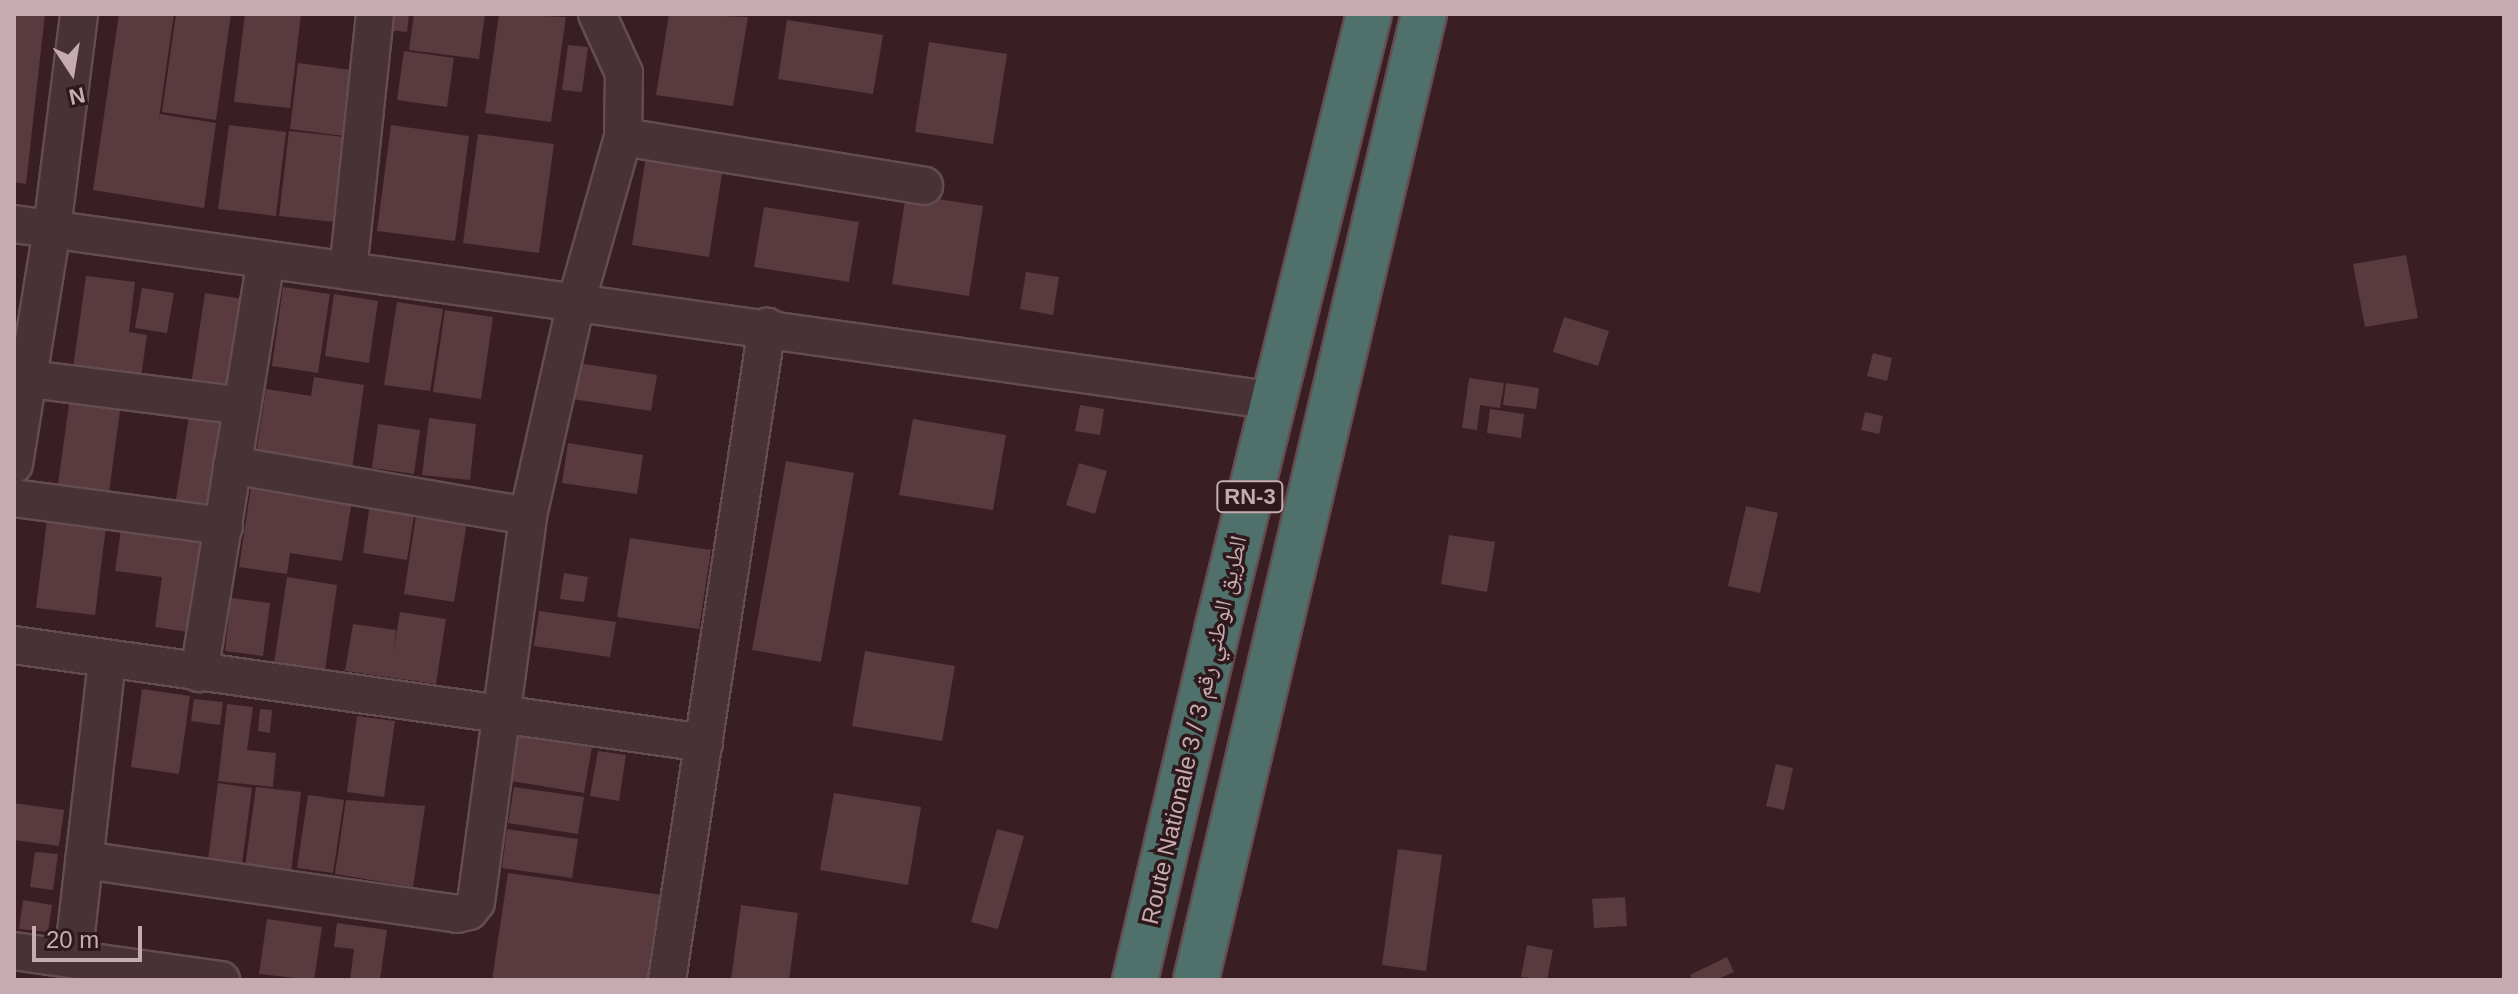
<!DOCTYPE html>
<meta charset="utf-8">
<style>
body{margin:0}
#map{position:relative;width:2518px;height:994px;overflow:hidden;background:#391f24;font-family:Helvetica,"Noto Naskh Arabic",sans-serif}
div>[style]{position:absolute}
[style*='--x']{left:calc(var(--x)*1px);top:calc(var(--y)*1px);width:calc(var(--w)*1px);rotate:calc(var(--a)*1deg)}
.building>*{inset:0;background:#593a3f}
.roads{filter:drop-shadow(2px 0 #644d51) drop-shadow(-2px 0 #644d51) drop-shadow(0 2px #644d51) drop-shadow(0 -2px #644d51)}
.street>*{height:36px;margin:-18px;padding:0 18px;transform-origin:18px;border-radius:18px;background:#493236}
.highway>*{height:44px;margin:-22px;padding:0 22px;transform-origin:22px;border-radius:22px;background:#4f706b}
span{translate:-50% -50%;white-space:nowrap;text-align:center;line-height:1.15;-webkit-text-stroke:7px #2e181c;paint-order:stroke}
.shield-label span{padding:2px 6px;background:#2e181c;border:2px solid;border-radius:6px;-webkit-text-stroke-width:0}
.shield-label{font-size:22px;color:#c6acb0;font-weight:700}
.street-label{font-size:24px;color:#c6acb0}
.frame{position:absolute;inset:0;border:16px solid #c6acb0;pointer-events:none}
.north{position:absolute;left:32px;top:32px;width:80px;height:80px;-webkit-text-stroke:6px #2e181c;paint-order:stroke;rotate:168deg;font-size:22px;font-weight:700;line-height:32px;text-align:center;color:#c6acb0}
.north::after{content:'';display:block;margin:auto;width:28px;height:36px;background:#c6acb0;clip-path:polygon(50% 0,100% 100%,50% 72%,0 100%)}
.scale{position:absolute;left:32px;top:926px;width:110px;height:36px;box-sizing:border-box;border:4px solid #c6acb0;border-top:0;padding-left:10px;font-size:24px;line-height:28px;white-space:nowrap;color:#c6acb0;-webkit-text-stroke:6px #2e181c;paint-order:stroke}
</style>
<div id="map">
<div class="building">
<i style="clip-path:polygon(14px 14px,45px 14px,26px 184px,14px 182px)"></i>
<i style="clip-path:polygon(119px 14px,174px 14px,158px 125px,160px 114px,216px 123px,204px 208px,93px 190px)"></i>
<i style="clip-path:polygon(176px 14px,231px 14px,216px 120px,162px 112px)"></i>
<i style="clip-path:polygon(245px 14px,301px 14px,290px 108px,234px 102px)"></i>
<i style="clip-path:polygon(383px 14px,409px 14px,407px 32px,381px 29px)"></i>
<i style="clip-path:polygon(414px 14px,485px 14px,479px 59px,409px 50px)"></i>
<i style="clip-path:polygon(499px 14px,566px 17px,551px 122px,485px 113px)"></i>
<i style="clip-path:polygon(669px 14px,748px 17px,733px 106px,656px 95px)"></i>
<i style="clip-path:polygon(787px 20px,883px 35px,873px 94px,778px 79px)"></i>
<i style="clip-path:polygon(929px 42px,1007px 54px,993px 144px,915px 132px)"></i>
<i style="clip-path:polygon(568px 45px,588px 47px,582px 92px,562px 90px)"></i>
<i style="clip-path:polygon(404px 51px,454px 58px,447px 107px,397px 100px)"></i>
<i style="clip-path:polygon(298px 63px,352px 70px,344px 136px,290px 129px)"></i>
<i style="clip-path:polygon(229px 125px,286px 132px,276px 216px,218px 209px)"></i>
<i style="clip-path:polygon(391px 125px,469px 136px,455px 241px,377px 231px)"></i>
<i style="clip-path:polygon(289px 131px,345px 137px,334px 222px,279px 216px)"></i>
<i style="clip-path:polygon(478px 134px,554px 144px,539px 253px,463px 243px)"></i>
<i style="clip-path:polygon(646px 156px,723px 167px,709px 257px,632px 245px)"></i>
<i style="clip-path:polygon(906px 194px,983px 206px,969px 296px,892px 284px)"></i>
<i style="clip-path:polygon(764px 207px,859px 222px,849px 282px,754px 267px)"></i>
<i style="clip-path:polygon(2406px 255px,2418px 318px,2365px 327px,2353px 264px)"></i>
<i style="clip-path:polygon(1026px 272px,1059px 277px,1053px 315px,1020px 309px)"></i>
<i style="clip-path:polygon(86px 276px,135px 282px,129px 332px,147px 335px,140px 384px,72px 375px)"></i>
<i style="clip-path:polygon(283px 287px,330px 294px,318px 373px,272px 366px)"></i>
<i style="clip-path:polygon(142px 288px,174px 293px,167px 333px,135px 328px)"></i>
<i style="clip-path:polygon(205px 293px,250px 300px,237px 392px,191px 385px)"></i>
<i style="clip-path:polygon(334px 294px,378px 301px,369px 363px,325px 356px)"></i>
<i style="clip-path:polygon(397px 302px,443px 309px,430px 391px,384px 385px)"></i>
<i style="clip-path:polygon(445px 310px,493px 317px,481px 399px,433px 392px)"></i>
<i style="clip-path:polygon(1564px 317px,1609px 331px,1598px 366px,1553px 352px)"></i>
<i style="clip-path:polygon(1873px 353px,1892px 358px,1887px 381px,1867px 376px)"></i>
<i style="clip-path:polygon(578px 363px,657px 375px,651px 411px,572px 399px)"></i>
<i style="clip-path:polygon(314px 377px,364px 385px,352px 469px,256px 454px,266px 389px,311px 396px)"></i>
<i style="clip-path:polygon(1469px 378px,1504px 383px,1500px 408px,1480px 405px,1477px 430px,1462px 428px)"></i>
<i style="clip-path:polygon(1506px 383px,1539px 388px,1536px 409px,1503px 405px)"></i>
<i style="clip-path:polygon(70px 397px,121px 404px,108px 499px,57px 491px)"></i>
<i style="clip-path:polygon(1080px 405px,1104px 409px,1100px 435px,1075px 431px)"></i>
<i style="clip-path:polygon(190px 409px,233px 416px,217px 512px,175px 506px)"></i>
<i style="clip-path:polygon(1490px 409px,1524px 414px,1521px 438px,1487px 433px)"></i>
<i style="clip-path:polygon(1865px 412px,1883px 416px,1879px 434px,1861px 430px)"></i>
<i style="clip-path:polygon(429px 418px,476px 424px,470px 480px,422px 475px)"></i>
<i style="clip-path:polygon(913px 419px,1006px 435px,993px 510px,899px 495px)"></i>
<i style="clip-path:polygon(378px 424px,420px 430px,414px 474px,372px 468px)"></i>
<i style="clip-path:polygon(568px 443px,643px 455px,637px 494px,562px 483px)"></i>
<i style="clip-path:polygon(786px 461px,854px 473px,821px 662px,752px 650px)"></i>
<i style="clip-path:polygon(1079px 463px,1107px 471px,1095px 514px,1066px 505px)"></i>
<i style="clip-path:polygon(251px 487px,352px 501px,342px 561px,290px 553px,287px 574px,239px 567px)"></i>
<i style="clip-path:polygon(370px 503px,415px 509px,407px 560px,363px 553px)"></i>
<i style="clip-path:polygon(1746px 506px,1778px 513px,1760px 593px,1728px 586px)"></i>
<i style="clip-path:polygon(417px 509px,468px 516px,454px 602px,404px 594px)"></i>
<i style="clip-path:polygon(48px 512px,107px 519px,95px 615px,36px 608px)"></i>
<i style="clip-path:polygon(122px 522px,215px 535px,202px 634px,155px 627px,162px 577px,115px 571px)"></i>
<i style="clip-path:polygon(1449px 535px,1495px 542px,1487px 592px,1441px 584px)"></i>
<i style="clip-path:polygon(630px 538px,711px 550px,699px 629px,617px 617px)"></i>
<i style="clip-path:polygon(564px 573px,588px 577px,584px 602px,560px 599px)"></i>
<i style="clip-path:polygon(287px 577px,337px 585px,325px 670px,274px 663px)"></i>
<i style="clip-path:polygon(231px 598px,270px 603px,263px 656px,225px 651px)"></i>
<i style="clip-path:polygon(539px 611px,616px 622px,610px 657px,534px 646px)"></i>
<i style="clip-path:polygon(400px 612px,446px 619px,436px 684px,345px 671px,353px 624px,396px 630px,393px 654px)"></i>
<i style="clip-path:polygon(865px 651px,955px 666px,942px 741px,852px 726px)"></i>
<i style="clip-path:polygon(142px 689px,190px 696px,179px 774px,131px 767px)"></i>
<i style="clip-path:polygon(194px 699px,223px 702px,220px 725px,191px 721px)"></i>
<i style="clip-path:polygon(227px 704px,253px 707px,247px 750px,276px 753px,273px 787px,218px 781px)"></i>
<i style="clip-path:polygon(260px 709px,272px 710px,270px 733px,258px 731px)"></i>
<i style="clip-path:polygon(357px 716px,395px 721px,384px 797px,347px 792px)"></i>
<i style="clip-path:polygon(513px 734px,592px 747px,584px 793px,505px 780px)"></i>
<i style="clip-path:polygon(598px 751px,626px 755px,619px 801px,590px 796px)"></i>
<i style="clip-path:polygon(1776px 764px,1793px 768px,1784px 810px,1766px 806px)"></i>
<i style="clip-path:polygon(218px 783px,252px 788px,242px 864px,208px 860px)"></i>
<i style="clip-path:polygon(256px 787px,301px 792px,291px 872px,245px 867px)"></i>
<i style="clip-path:polygon(514px 787px,584px 797px,578px 834px,508px 823px)"></i>
<i style="clip-path:polygon(834px 793px,921px 807px,908px 885px,820px 870px)"></i>
<i style="clip-path:polygon(308px 795px,344px 800px,333px 873px,297px 868px)"></i>
<i style="clip-path:polygon(346px 800px,425px 806px,413px 887px,335px 874px)"></i>
<i style="clip-path:polygon(14px 803px,64px 810px,59px 846px,14px 840px)"></i>
<i style="clip-path:polygon(507px 829px,578px 839px,572px 878px,502px 868px)"></i>
<i style="clip-path:polygon(997px 829px,1024px 836px,998px 929px,971px 922px)"></i>
<i style="clip-path:polygon(1398px 849px,1442px 855px,1426px 971px,1382px 965px)"></i>
<i style="clip-path:polygon(35px 852px,58px 854px,53px 890px,30px 887px)"></i>
<i style="clip-path:polygon(508px 873px,663px 895px,650px 980px,492px 980px)"></i>
<i style="clip-path:polygon(1625px 897px,1627px 926px,1594px 928px,1592px 899px)"></i>
<i style="clip-path:polygon(23px 900px,52px 905px,48px 932px,19px 929px)"></i>
<i style="clip-path:polygon(741px 905px,798px 913px,789px 980px,731px 980px)"></i>
<i style="clip-path:polygon(267px 919px,322px 927px,314px 980px,259px 974px)"></i>
<i style="clip-path:polygon(337px 923px,387px 930px,380px 980px,350px 980px,354px 949px,334px 947px)"></i>
<i style="clip-path:polygon(1527px 945px,1553px 950px,1547px 980px,1521px 977px)"></i>
<i style="clip-path:polygon(1727px 957px,1734px 972px,1715px 980px,1693px 980px,1690px 975px)"></i>
</div>
<div class="roads">
<div class="street">
<i style="--x:623;--y:137;--w:305;--a:9.2"></i>
<i style="--x:14;--y:224;--w:1273;--a:7.99"></i>
<i style="--x:348;--y:271;--w:258;--a:-84"></i>
<i style="--x:14;--y:377;--w:230;--a:7.2"></i>
<i style="--x:14;--y:464;--w:238;--a:-80.8"></i>
<i style="--x:52;--y:229;--w:217;--a:-82.8"></i>
<i style="--x:232;--y:465;--w:300;--a:9.8"></i>
<i style="--x:14;--y:498;--w:212;--a:7.6"></i>
<i style="--x:14;--y:645;--w:697;--a:8.08"></i>
<i style="--x:199;--y:673;--w:417;--a:-80.8"></i>
<i style="--x:84;--y:860;--w:377;--a:8.2"></i>
<i style="--x:457;--y:914;--w:12;--a:-14"></i>
<i style="--x:469;--y:911;--w:11;--a:-52"></i>
<i style="--x:476;--y:902;--w:389;--a:-82.3"></i>
<i style="--x:528;--y:516;--w:218;--a:-77.3"></i>
<i style="--x:576;--y:303;--w:173;--a:-74.2"></i>
<i style="--x:623;--y:137;--w:64;--a:-89.1"></i>
<i style="--x:624;--y:73;--w:65;--a:-114.6"></i>
<i style="--x:14;--y:951;--w:209;--a:8"></i>
<i style="--x:73;--y:959;--w:302;--a:-83.5"></i>
<i style="--x:667;--y:980;--w:661;--a:-81.29"></i>
</div>
<div class="highway">
<i style="--x:1135;--y:980;--w:359;--a:-76.8"></i>
<i style="--x:1217;--y:630;--w:634;--a:-76.14"></i>
<i style="--x:1196;--y:980;--w:993;--a:-76.72"></i>
</div>
</div>
<div class="shield-label">
<span style="left:1250px;top:497px">RN-3</span>
</div>
<div class="street-label">
<span style="left:1194px;top:730px;rotate:-77deg">Route Nationale 3 / الطريق الوطني رقم 3</span>
</div>
<div class="frame"></div>
<div class="north">N</div>
<div class="scale">20 m</div>
</div>
